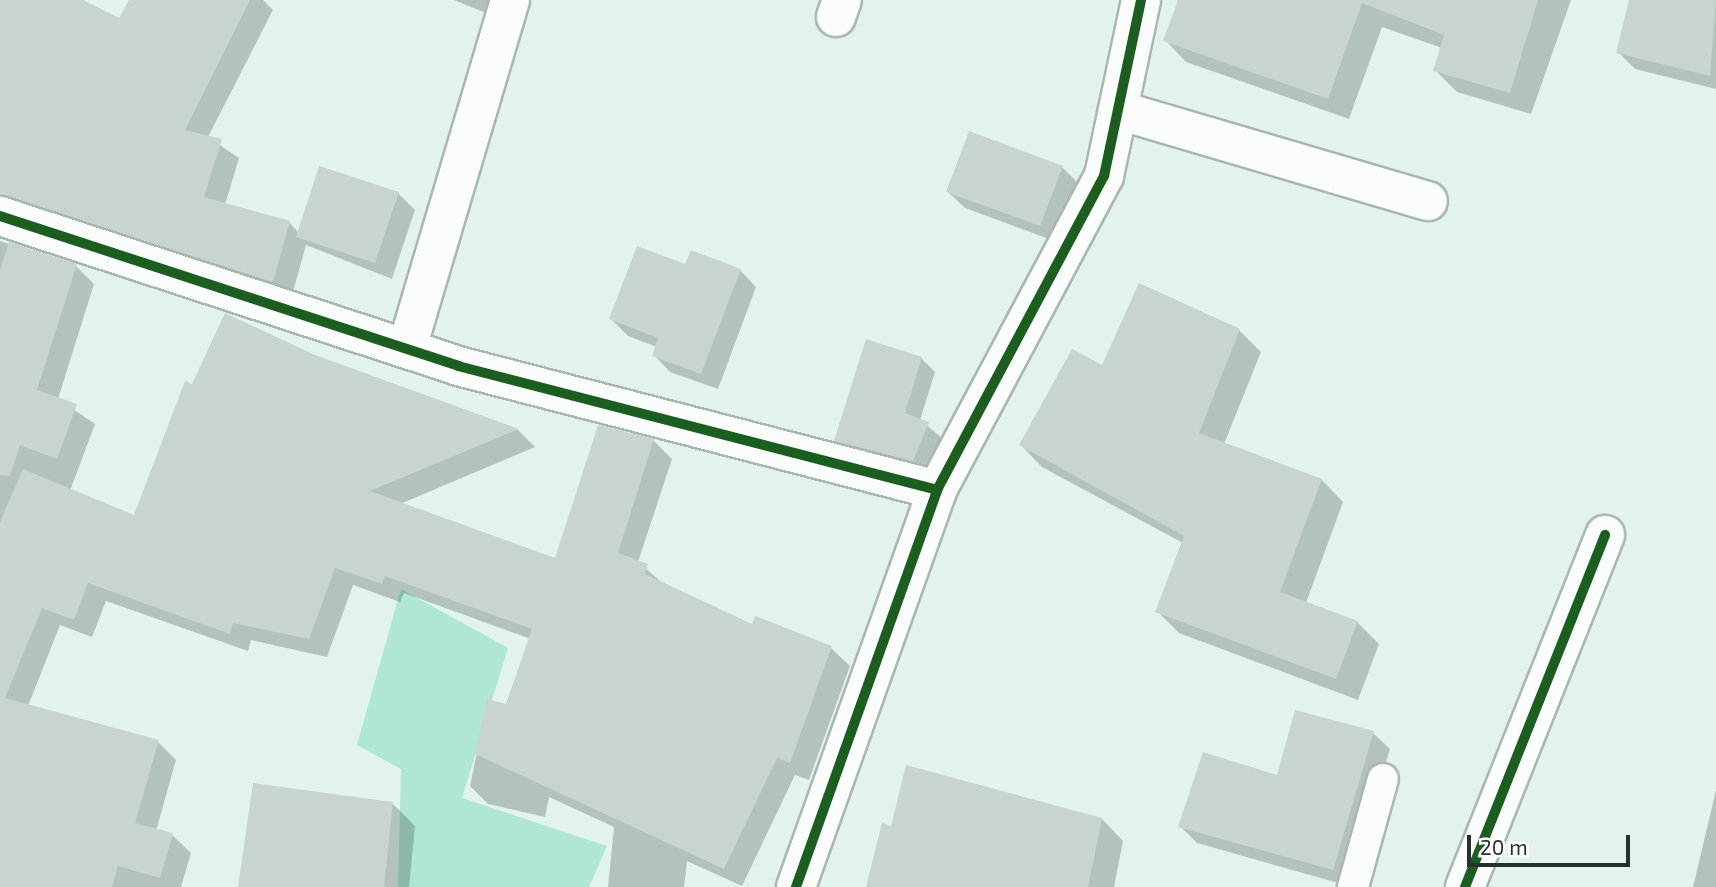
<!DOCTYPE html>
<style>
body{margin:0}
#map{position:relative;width:1716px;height:887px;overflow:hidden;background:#e2f3ed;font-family:"Exo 2",sans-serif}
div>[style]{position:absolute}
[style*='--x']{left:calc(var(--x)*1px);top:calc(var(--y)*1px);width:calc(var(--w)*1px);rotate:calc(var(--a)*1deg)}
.green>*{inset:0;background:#afe6d5}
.shadow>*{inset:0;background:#0003}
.building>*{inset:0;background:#c7d4cf}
.roads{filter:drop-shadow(2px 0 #a9b6b2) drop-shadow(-2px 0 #a9b6b2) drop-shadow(0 2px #a9b6b2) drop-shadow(0 -2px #a9b6b2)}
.service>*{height:30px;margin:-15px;padding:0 15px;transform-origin:15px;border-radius:15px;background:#fbfdfc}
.minor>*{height:38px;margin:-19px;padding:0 19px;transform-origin:19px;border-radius:19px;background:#fbfdfc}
.tertiary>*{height:38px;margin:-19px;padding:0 19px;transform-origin:19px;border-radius:19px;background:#fbfdfc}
.cycleway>*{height:10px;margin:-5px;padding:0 5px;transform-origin:5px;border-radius:5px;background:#1b5e20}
span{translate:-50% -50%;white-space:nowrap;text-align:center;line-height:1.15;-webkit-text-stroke:5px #fff;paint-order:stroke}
.scale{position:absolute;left:1467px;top:835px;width:163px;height:32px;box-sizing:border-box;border:4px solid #25312d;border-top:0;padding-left:9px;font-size:21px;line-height:24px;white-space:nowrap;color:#25312d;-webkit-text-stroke:5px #fff;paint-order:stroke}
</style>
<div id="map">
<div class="green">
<i style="clip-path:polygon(401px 589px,508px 648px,462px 798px,607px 846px,589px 887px,398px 887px,401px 769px,357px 745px)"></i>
</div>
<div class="shadow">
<i style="clip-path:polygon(0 0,79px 0,120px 21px,131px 0,263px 0,273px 10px,208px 137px,239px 158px,225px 205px,289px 222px,299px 233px,398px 193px,415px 210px,392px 279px,306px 245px,291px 299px,0 225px)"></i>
<i style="clip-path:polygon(454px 0,505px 0,498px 18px)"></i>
<i style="clip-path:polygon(1180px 0,1571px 0,1531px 114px,1457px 92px,1435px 70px,1442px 48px,1382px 27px,1349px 119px,1186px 62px,1165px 40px)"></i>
<i style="clip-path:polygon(1631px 0,1716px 0,1716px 89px,1635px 69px,1618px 52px)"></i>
<i style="clip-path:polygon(1062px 167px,1079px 184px,1057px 242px,965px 208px,948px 192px)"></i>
<i style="clip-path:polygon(0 241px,76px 266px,94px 284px,58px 399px,95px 424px,70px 491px,135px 518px,193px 386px,315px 356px,518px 430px,535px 447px,400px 504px,556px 560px,599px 427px,654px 441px,672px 459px,638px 562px,665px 585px,752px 627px,831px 648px,850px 666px,809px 780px,795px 775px,742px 886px,687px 861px,684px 887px,608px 887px,614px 827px,549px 797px,545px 817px,488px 804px,470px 786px,488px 701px,507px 706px,531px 639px,404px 593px,400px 602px,353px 585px,327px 657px,251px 640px,248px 651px,106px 601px,92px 637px,60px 625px,28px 706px,158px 742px,176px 760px,156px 831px,172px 835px,191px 853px,181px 887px,0 887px)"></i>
<i style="clip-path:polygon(686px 267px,740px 270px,756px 287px,718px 389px,670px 372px,654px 355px,657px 347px,628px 336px,611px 319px)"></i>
<i style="clip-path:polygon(1239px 330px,1261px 352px,1224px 444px,1322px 480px,1343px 502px,1306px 603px,1357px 622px,1379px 644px,1358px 700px,1179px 633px,1157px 611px,1183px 543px,1042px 467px,1021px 445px,1102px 367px)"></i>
<i style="clip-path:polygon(921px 358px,935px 372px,920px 420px,941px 437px,927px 474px,850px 454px,836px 440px)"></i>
<i style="clip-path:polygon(1373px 733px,1390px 749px,1349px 886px,1197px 843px,1180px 826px)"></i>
<i style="clip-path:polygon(1716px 790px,1716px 887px,1693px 887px)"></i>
<i style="clip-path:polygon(392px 803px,415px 826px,409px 887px,240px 887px)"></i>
<i style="clip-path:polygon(1102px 819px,1123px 841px,1114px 887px,875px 887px)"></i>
</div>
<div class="building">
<i style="clip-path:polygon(0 0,83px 0,119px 18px,129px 0,250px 0,185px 130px,222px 139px,204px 197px,290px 221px,273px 282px,0 195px)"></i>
<i style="clip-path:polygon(1178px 0,1538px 0,1510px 93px,1433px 71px,1444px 35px,1362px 3px,1328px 99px,1163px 41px)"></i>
<i style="clip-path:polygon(1629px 0,1716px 0,1710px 76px,1616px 53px)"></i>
<i style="clip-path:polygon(969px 131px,1063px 166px,1040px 226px,946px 192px)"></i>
<i style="clip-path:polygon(319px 166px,399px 192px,375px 263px,296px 237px)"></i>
<i style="clip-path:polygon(9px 242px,77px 264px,37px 390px,77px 404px,57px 459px,20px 445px,10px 476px,0 475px,0 270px)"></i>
<i style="clip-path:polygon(637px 246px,685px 264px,691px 250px,741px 269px,701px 374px,652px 356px,658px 338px,609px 319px)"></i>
<i style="clip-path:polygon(1139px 283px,1240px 329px,1199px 433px,1322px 479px,1280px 592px,1358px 621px,1336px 679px,1155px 612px,1184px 536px,1019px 445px,1072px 349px,1102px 365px)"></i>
<i style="clip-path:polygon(225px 313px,315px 355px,519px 429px,370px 491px,555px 558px,598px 425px,654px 439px,618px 553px,648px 564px,645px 574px,752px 624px,755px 616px,832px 646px,790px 763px,777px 758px,724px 869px,475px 754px,487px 699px,506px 704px,532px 629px,385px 576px,382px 584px,335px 568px,309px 639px,233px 623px,230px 634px,88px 583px,74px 620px,42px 608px,5px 698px,159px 740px,135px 823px,173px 833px,160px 878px,118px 866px,112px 887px,0 887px,0 522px,23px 469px,134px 515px,185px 381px,192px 384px)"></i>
<i style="clip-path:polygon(866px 339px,922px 357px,905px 413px,929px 422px,913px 461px,834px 441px)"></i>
<i style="clip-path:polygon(1295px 710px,1374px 731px,1333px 870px,1178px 827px,1203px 752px,1277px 775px)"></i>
<i style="clip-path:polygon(906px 765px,1102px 818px,1088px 887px,866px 887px,882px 823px,891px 826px)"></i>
<i style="clip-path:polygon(253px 783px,393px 802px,384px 887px,238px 887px)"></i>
</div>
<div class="roads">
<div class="service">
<i style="--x:1353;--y:887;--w:112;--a:-74.5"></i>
</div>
<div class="minor">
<i style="--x:836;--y:17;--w:18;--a:-71"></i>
<i style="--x:1118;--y:110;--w:323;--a:16.4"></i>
<i style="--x:0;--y:216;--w:482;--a:18.1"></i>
<i style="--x:458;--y:366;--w:495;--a:14.5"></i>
<i style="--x:407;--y:348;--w:363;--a:-73.5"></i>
<i style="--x:1465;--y:887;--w:379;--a:-68.3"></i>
</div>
<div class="tertiary">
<i style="--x:796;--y:887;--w:421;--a:-70.4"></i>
<i style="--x:937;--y:490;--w:356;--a:-62"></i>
<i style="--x:1104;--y:176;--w:180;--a:-78.1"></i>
</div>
</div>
<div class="cycleway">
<i style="--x:0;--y:216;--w:482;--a:18.1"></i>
<i style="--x:458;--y:366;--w:495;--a:14.5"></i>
<i style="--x:796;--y:887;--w:421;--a:-70.4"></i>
<i style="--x:937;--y:490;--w:356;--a:-62"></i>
<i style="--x:1104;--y:176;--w:180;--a:-78.1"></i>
<i style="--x:1465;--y:887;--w:379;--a:-68.3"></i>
</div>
<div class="scale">20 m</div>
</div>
